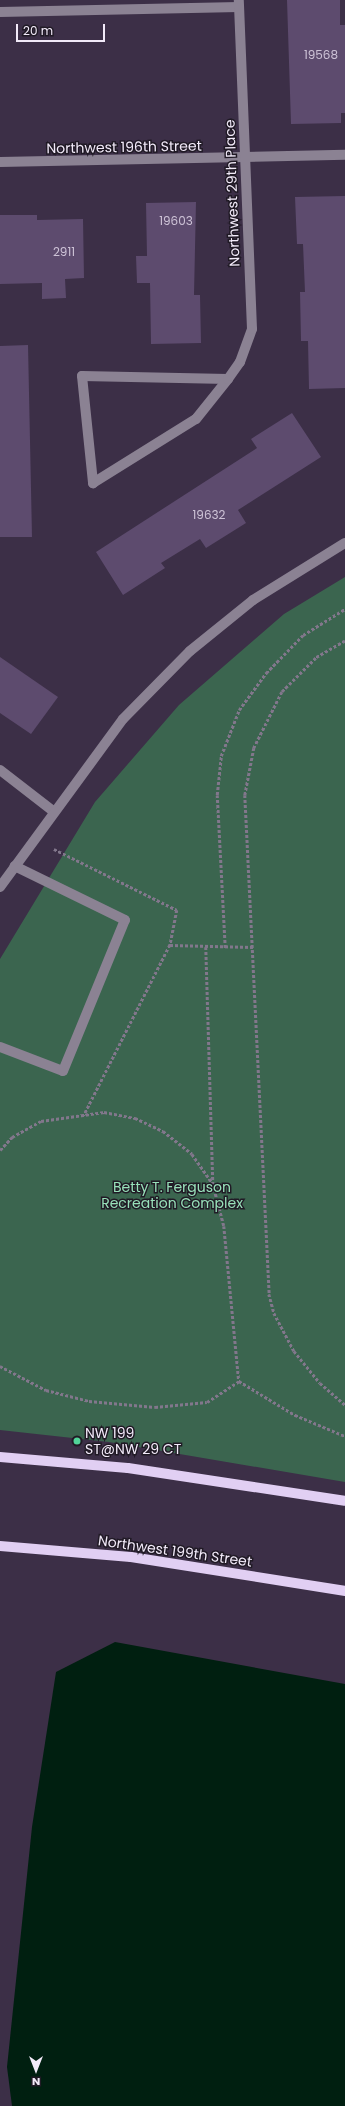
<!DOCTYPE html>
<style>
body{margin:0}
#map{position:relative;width:345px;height:2106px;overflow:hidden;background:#3c2f47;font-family:Poppins,sans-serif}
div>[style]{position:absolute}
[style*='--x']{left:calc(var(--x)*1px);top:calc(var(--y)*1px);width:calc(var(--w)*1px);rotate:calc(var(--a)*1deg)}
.green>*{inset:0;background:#3b654f}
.water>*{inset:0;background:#001f10}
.building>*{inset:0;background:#5d4b6e}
.path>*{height:2.5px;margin-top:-1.25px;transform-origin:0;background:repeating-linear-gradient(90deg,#82778c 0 3px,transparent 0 5px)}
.minor>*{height:10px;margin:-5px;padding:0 5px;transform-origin:5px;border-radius:5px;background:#8b8293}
.major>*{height:10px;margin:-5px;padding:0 5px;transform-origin:5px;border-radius:5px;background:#e1cff3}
.dots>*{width:11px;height:11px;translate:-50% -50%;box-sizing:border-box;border:2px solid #201a25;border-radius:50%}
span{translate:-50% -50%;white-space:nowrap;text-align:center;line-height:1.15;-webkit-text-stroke:3px #201a25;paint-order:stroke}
.number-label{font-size:12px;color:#cdc2d6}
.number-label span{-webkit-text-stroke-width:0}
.street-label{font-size:14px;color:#f2eaf9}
.park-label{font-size:14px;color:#98e1ba}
.poi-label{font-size:14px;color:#f2eaf9}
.left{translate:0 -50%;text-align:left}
.north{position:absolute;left:16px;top:2050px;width:40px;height:40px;-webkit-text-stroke:3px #201a25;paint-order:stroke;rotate:180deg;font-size:11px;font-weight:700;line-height:16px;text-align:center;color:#f2eaf9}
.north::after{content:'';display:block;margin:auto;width:14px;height:18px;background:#f2eaf9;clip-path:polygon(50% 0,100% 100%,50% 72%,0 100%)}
.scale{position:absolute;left:16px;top:24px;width:89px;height:18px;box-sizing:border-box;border:2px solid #f2eaf9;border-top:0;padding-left:5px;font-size:12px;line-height:14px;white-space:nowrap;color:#f2eaf9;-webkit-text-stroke:3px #201a25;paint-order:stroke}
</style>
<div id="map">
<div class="green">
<i style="clip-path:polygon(345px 577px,345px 1482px,109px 1442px,0 1430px,0 959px,95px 802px,179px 705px,284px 614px)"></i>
</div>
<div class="water">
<i style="clip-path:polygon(115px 1642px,345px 1684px,345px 2106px,12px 2106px,7px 2067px,32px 1827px,56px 1672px)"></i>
</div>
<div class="building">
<i style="clip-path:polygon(287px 0,340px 0,340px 25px,345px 25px,345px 113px,341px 113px,341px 123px,291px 124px)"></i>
<i style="clip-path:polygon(345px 196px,345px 388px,309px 389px,308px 341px,301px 341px,300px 292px,305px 292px,303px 244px,297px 244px,295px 197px)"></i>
<i style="clip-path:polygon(196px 202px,194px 295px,200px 295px,201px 343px,151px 344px,150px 283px,137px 283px,136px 256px,147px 256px,146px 203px)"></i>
<i style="clip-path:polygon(0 215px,37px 215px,37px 220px,83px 219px,84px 278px,65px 279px,66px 298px,42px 299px,42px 283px,0 284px)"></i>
<i style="clip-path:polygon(28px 345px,32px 537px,0 537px,0 346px)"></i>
<i style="clip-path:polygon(292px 413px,321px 457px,238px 510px,246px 523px,206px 548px,200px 539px,161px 563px,165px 568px,123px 595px,96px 552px,257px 448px,251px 439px)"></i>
<i style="clip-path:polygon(0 657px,58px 697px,31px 734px,0 713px)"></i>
</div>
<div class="path">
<i style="--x:345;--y:641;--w:34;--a:150"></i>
<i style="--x:316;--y:658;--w:48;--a:135"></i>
<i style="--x:282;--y:692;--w:63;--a:116.6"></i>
<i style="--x:254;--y:748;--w:48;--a:100.8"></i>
<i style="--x:245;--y:795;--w:500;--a:87.2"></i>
<i style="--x:269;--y:1294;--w:20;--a:75"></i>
<i style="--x:274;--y:1313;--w:43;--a:62.2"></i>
<i style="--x:294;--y:1351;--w:41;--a:50.9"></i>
<i style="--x:320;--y:1383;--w:33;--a:41"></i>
<i style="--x:54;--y:849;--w:137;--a:26.4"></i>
<i style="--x:177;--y:910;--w:36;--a:101"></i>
<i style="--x:170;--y:945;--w:191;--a:116.8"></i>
<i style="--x:170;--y:945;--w:83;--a:1.4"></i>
<i style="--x:206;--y:947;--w:237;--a:88.3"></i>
<i style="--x:213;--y:1184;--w:43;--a:75.3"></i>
<i style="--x:224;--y:1226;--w:156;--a:84.5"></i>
<i style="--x:225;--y:948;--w:153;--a:-93"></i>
<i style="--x:217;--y:795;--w:39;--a:-84"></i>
<i style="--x:221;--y:756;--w:49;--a:-68.6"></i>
<i style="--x:239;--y:710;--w:46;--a:-53.9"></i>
<i style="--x:266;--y:673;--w:53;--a:-45.8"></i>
<i style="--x:303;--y:635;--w:49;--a:-31.8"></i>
<i style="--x:0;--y:1150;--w:18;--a:-47"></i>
<i style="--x:12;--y:1137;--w:33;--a:-29"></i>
<i style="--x:41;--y:1121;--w:64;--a:-8.1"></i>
<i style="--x:104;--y:1112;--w:32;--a:11"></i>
<i style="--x:135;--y:1118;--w:31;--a:25"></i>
<i style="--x:163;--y:1131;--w:37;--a:38"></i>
<i style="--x:192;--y:1154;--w:37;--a:55"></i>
<i style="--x:0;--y:1366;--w:52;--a:27.6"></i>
<i style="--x:46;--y:1390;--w:44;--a:14.3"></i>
<i style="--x:89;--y:1401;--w:66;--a:5.2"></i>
<i style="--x:155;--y:1407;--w:52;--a:-5.5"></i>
<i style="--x:207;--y:1402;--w:38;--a:-33"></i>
<i style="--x:239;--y:1381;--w:66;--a:31.3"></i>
<i style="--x:295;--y:1415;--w:54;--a:22.8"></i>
</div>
<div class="minor">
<i style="--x:0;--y:12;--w:239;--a:-1.2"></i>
<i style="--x:0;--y:162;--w:345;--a:-1.2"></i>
<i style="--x:228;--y:379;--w:146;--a:-178.8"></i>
<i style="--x:82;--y:376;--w:108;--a:84.1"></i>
<i style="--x:93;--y:483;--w:121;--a:-31.9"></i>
<i style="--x:196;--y:419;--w:51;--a:-51.3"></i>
<i style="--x:228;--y:379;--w:21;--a:-55"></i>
<i style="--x:240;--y:362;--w:35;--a:-70"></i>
<i style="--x:252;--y:329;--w:329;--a:-92.3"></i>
<i style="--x:0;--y:770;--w:67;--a:37.7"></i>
<i style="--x:0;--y:887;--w:208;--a:-53.8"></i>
<i style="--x:123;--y:719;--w:95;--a:-45.4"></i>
<i style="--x:190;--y:651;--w:81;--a:-39"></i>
<i style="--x:253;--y:600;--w:108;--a:-31.8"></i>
<i style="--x:0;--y:1047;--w:67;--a:20.9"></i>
<i style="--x:63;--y:1071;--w:163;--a:-67.7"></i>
<i style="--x:125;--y:920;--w:123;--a:-153.9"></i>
</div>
<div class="major">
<i style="--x:0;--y:1457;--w:128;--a:4.9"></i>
<i style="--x:128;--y:1468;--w:219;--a:8.6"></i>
<i style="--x:0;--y:1546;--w:131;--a:4.8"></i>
<i style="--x:131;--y:1557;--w:217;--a:9"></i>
</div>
<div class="dots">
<i style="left:77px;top:1441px;background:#51d398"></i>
</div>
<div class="number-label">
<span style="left:321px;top:55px">19568</span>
<span style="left:176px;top:221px">19603</span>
<span style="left:64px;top:252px">2911</span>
<span style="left:209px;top:515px">19632</span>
</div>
<div class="street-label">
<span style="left:124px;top:147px;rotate:-1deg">Northwest 196th Street</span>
<span style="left:232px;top:193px;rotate:-92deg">Northwest 29th Place</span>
<span style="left:175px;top:1551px;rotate:8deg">Northwest 199th Street</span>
</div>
<div class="park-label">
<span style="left:172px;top:1195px">Betty T. Ferguson<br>Recreation Complex</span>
</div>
<div class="poi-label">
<span class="left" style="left:85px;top:1441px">NW 199<br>ST@NW 29 CT</span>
</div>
<div class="north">N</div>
<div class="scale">20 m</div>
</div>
